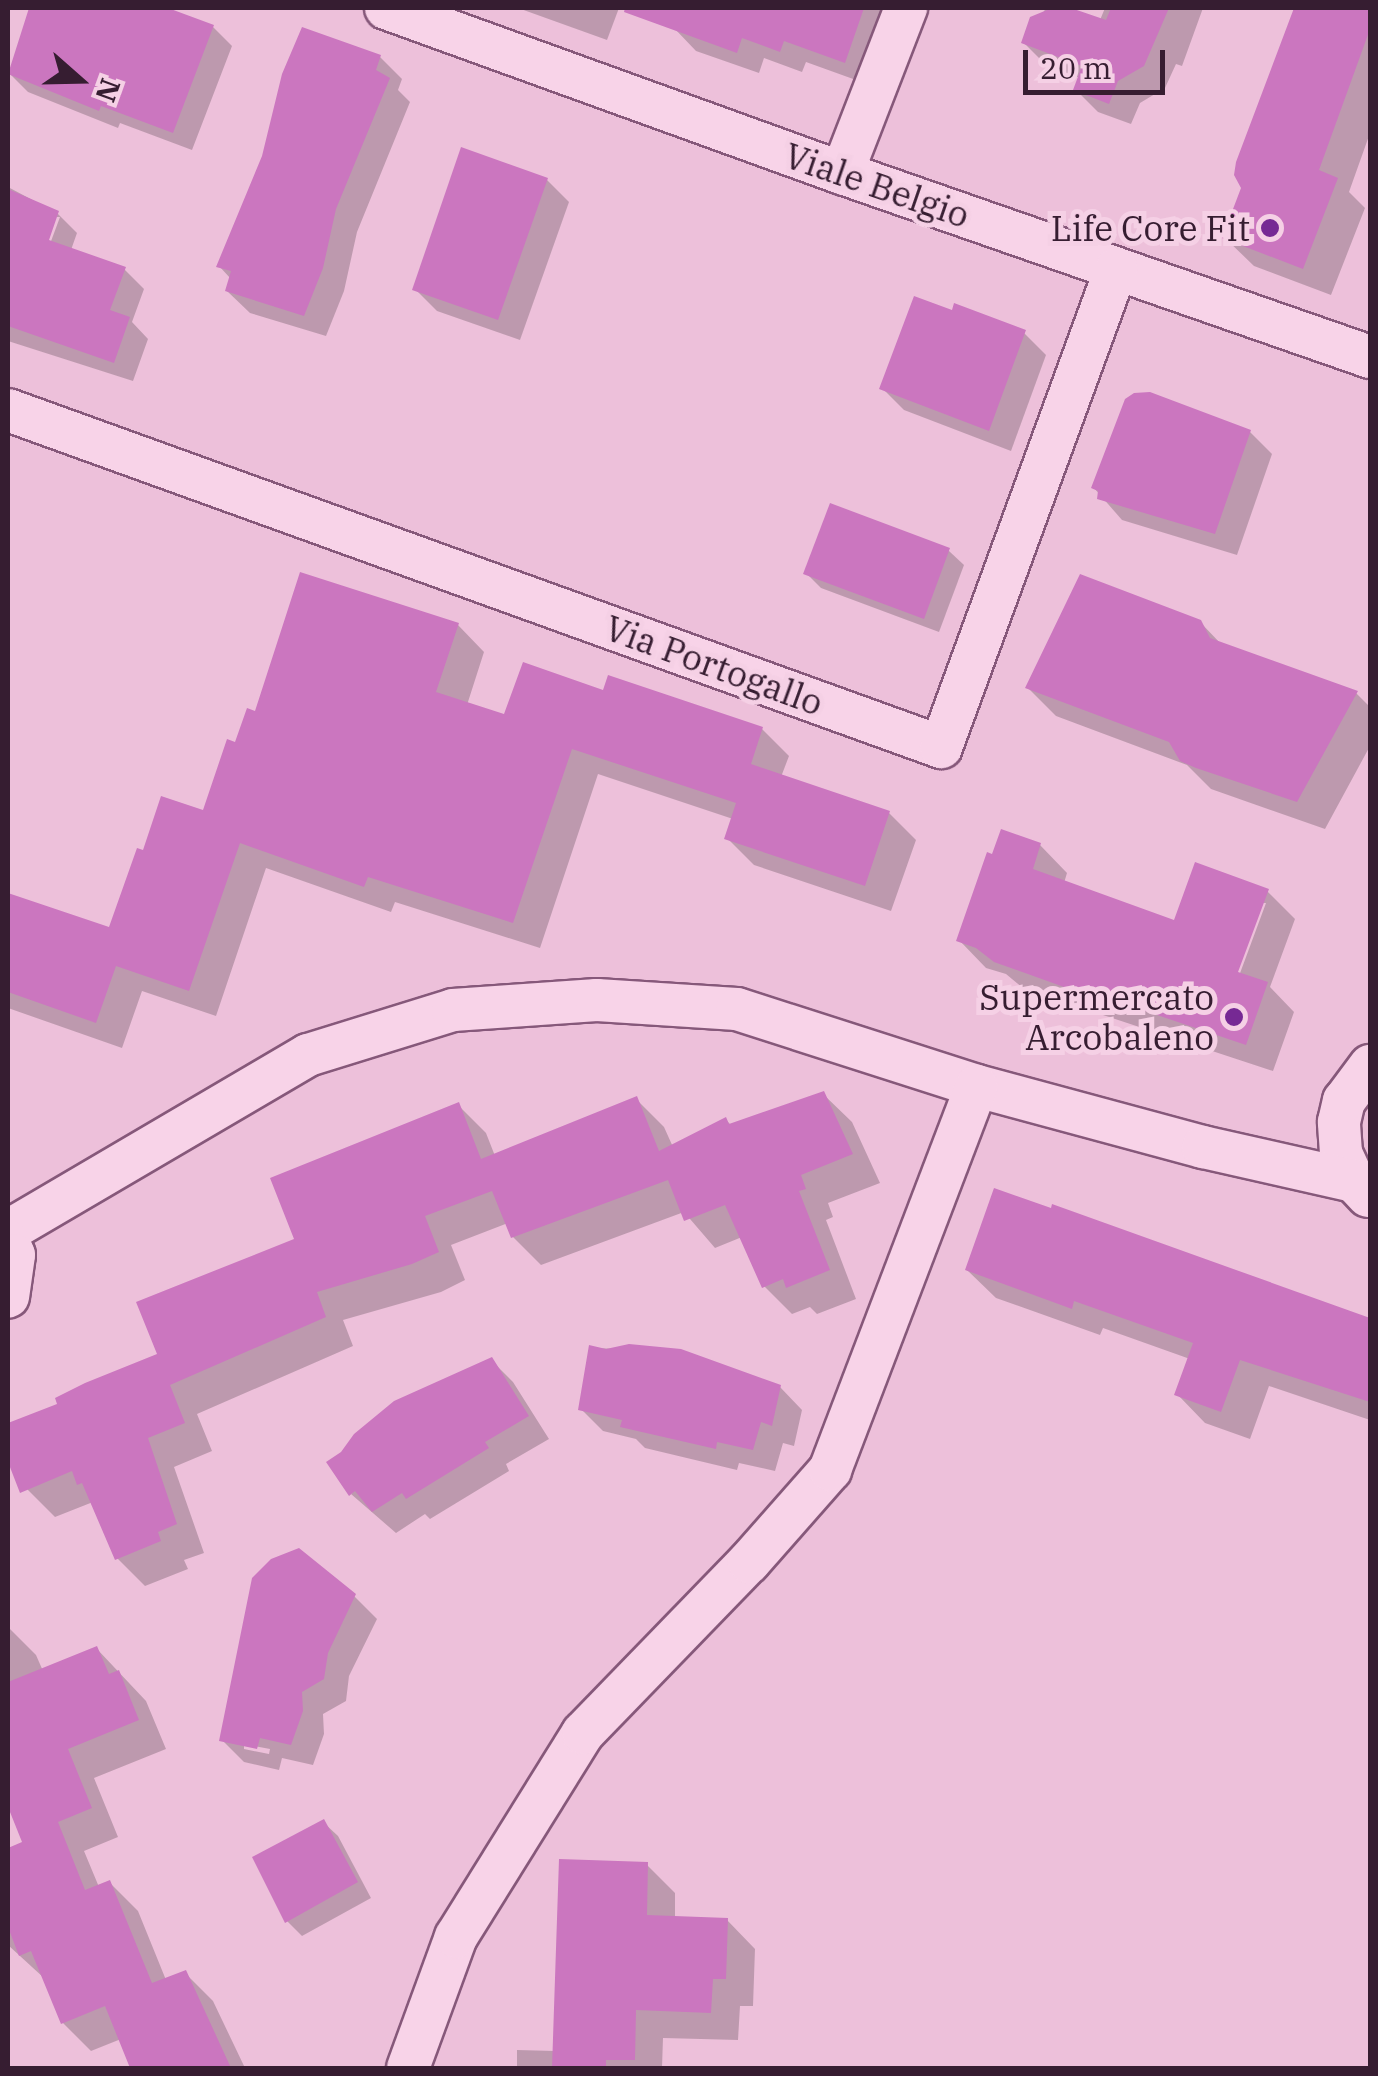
<!DOCTYPE html>
<style>
body{margin:0}
#map{position:relative;width:1378px;height:2076px;overflow:hidden;background:#edc0da;font-family:"IBM Plex Serif",serif}
div>[style]{position:absolute}
[style*='--x']{left:calc(var(--x)*1px);top:calc(var(--y)*1px);width:calc(var(--w)*1px);rotate:calc(var(--a)*1deg)}
.shadow>*{inset:0;background:#0003}
.building>*{inset:0;background:#cb76bf}
.roads{filter:drop-shadow(2px 0 #86587a) drop-shadow(-2px 0 #86587a) drop-shadow(0 2px #86587a) drop-shadow(0 -2px #86587a)}
.street>*{height:42px;margin:-21px;padding:0 21px;transform-origin:21px;border-radius:21px;background:#f8d3e8}
.dots>*{width:28px;height:28px;translate:-50% -50%;box-sizing:border-box;border:5px solid #f5d0e5;border-radius:50%}
span{translate:-50% -50%;white-space:nowrap;text-align:center;line-height:1.15;-webkit-text-stroke:10px #f5d0e5;paint-order:stroke}
.street-label{font-size:35px;color:#361d31}
.poi-label{font-size:35px;color:#361d31}
.right{translate:-100% -50%;text-align:right}
.frame{position:absolute;inset:0;border:10px solid #361d31;pointer-events:none}
.north{position:absolute;left:30px;top:30px;width:100px;height:100px;-webkit-text-stroke:8px #f5d0e5;paint-order:stroke;rotate:110deg;font-size:28px;font-weight:700;line-height:40px;text-align:center;color:#361d31}
.north::after{content:'';display:block;margin:auto;width:35px;height:45px;background:#361d31;clip-path:polygon(50% 0,100% 100%,50% 72%,0 100%)}
.scale{position:absolute;left:1023px;top:50px;width:142px;height:45px;box-sizing:border-box;border:5px solid #361d31;border-top:0;padding-left:12px;font-size:30px;line-height:35px;white-space:nowrap;color:#361d31;-webkit-text-stroke:8px #f5d0e5;paint-order:stroke}
</style>
<div id="map">
<div class="shadow">
<i style="clip-path:polygon(32px 8px,161px 8px,213px 27px,232px 46px,192px 150px,120px 123px,118px 128px,28px 92px,9px 73px)"></i>
<i style="clip-path:polygon(518px 8px,619px 8px,607px 40px)"></i>
<i style="clip-path:polygon(681px 8px,894px 8px,867px 84px,806px 62px,802px 72px,764px 58px,759px 73px,696px 51px,674px 28px)"></i>
<i style="clip-path:polygon(1046px 8px,1063px 8px,1100px 20px,1105px 8px,1203px 8px,1182px 66px,1176px 64px,1165px 88px,1140px 103px,1131px 124px,1098px 112px,1076px 90px,1080px 78px,1046px 65px,1024px 43px)"></i>
<i style="clip-path:polygon(1297px 8px,1370px 8px,1370px 133px,1349px 192px,1365px 208px,1331px 295px,1254px 266px,1225px 238px,1244px 188px,1238px 163px)"></i>
<i style="clip-path:polygon(380px 57px,402px 79px,398px 90px,410px 102px,357px 232px,344px 291px,326px 336px,250px 313px,227px 291px,231px 279px,219px 266px,264px 157px)"></i>
<i style="clip-path:polygon(547px 180px,569px 202px,520px 340px,437px 311px,415px 289px)"></i>
<i style="clip-path:polygon(evenodd,8px 187px,57px 213px,77px 233px,71px 250px,124px 269px,144px 289px,132px 322px,148px 339px,133px 381px,8px 341px,8px 187px,54px 217px,60px 217px,47px 252px,42px 250px,54px 217px)"></i>
<i style="clip-path:polygon(1024px 333px,1046px 355px,1011px 451px,904px 410px,882px 388px)"></i>
<i style="clip-path:polygon(1250px 432px,1272px 454px,1237px 555px,1122px 520px,1094px 488px)"></i>
<i style="clip-path:polygon(949px 551px,964px 565px,939px 632px,821px 588px,806px 573px)"></i>
<i style="clip-path:polygon(1200px 622px,1222px 645px,1356px 693px,1370px 707px,1370px 746px,1325px 829px,1211px 789px,1187px 765px,1056px 716px,1028px 688px)"></i>
<i style="clip-path:polygon(458px 625px,484px 652px,467px 705px,506px 718px,604px 693px,762px 729px,789px 756px,781px 777px,889px 813px,916px 840px,891px 911px,754px 865px,727px 838px,733px 819px,598px 774px,540px 948px,395px 902px,391px 912px,266px 868px,216px 1016px,142px 991px,122px 1048px,8px 1008px,8px 895px,110px 930px,144px 853px,204px 813px,257px 714px)"></i>
<i style="clip-path:polygon(evenodd,1040px 845px,1067px 873px,1064px 883px,1176px 923px,1267px 891px,1295px 919px,1270px 987px,1294px 1012px,1273px 1071px,1024px 989px,1006px 974px,986px 968px,959px 940px,1040px 845px,1261px 903px,1266px 903px,1236px 984px,1232px 983px,1261px 903px)"></i>
<i style="clip-path:polygon(823px 1094px,852px 1122px,880px 1183px,828px 1203px,833px 1217px,826px 1220px,856px 1299px,817px 1314px,810px 1307px,792px 1314px,764px 1286px,742px 1237px,715px 1248px,684px 1212px,541px 1265px,513px 1237px,508px 1223px,451px 1245px,465px 1280px,441px 1292px,343px 1320px,353px 1346px,197px 1414px,212px 1451px,174px 1467px,204px 1553px,184px 1560px,188px 1569px,145px 1586px,117px 1558px,93px 1502px,55px 1517px,27px 1489px,8px 1443px,8px 1426px,61px 1405px,161px 1356px,458px 1105px,486px 1133px,495px 1156px,636px 1099px,664px 1127px,673px 1147px,726px 1120px,732px 1126px)"></i>
<i style="clip-path:polygon(1054px 1207px,1370px 1321px,1370px 1420px,1269px 1386px,1250px 1439px,1205px 1423px,1177px 1394px,1190px 1359px,1103px 1328px,1100px 1335px,996px 1298px,967px 1270px)"></i>
<i style="clip-path:polygon(591px 1348px,681px 1351px,780px 1387px,802px 1410px,794px 1446px,783px 1443px,775px 1471px,739px 1463px,737px 1470px,645px 1448px,636px 1439px,603px 1431px,581px 1409px)"></i>
<i style="clip-path:polygon(491px 1360px,513px 1382px,549px 1439px,506px 1464px,509px 1471px,430px 1519px,425px 1514px,396px 1533px,351px 1494px)"></i>
<i style="clip-path:polygon(evenodd,354px 1596px,377px 1619px,349px 1676px,346px 1701px,323px 1714px,324px 1734px,313px 1765px,282px 1758px,279px 1770px,244px 1762px,222px 1740px,354px 1596px,244px 1744px,270px 1749px,269px 1754px,244px 1749px,244px 1744px)"></i>
<i style="clip-path:polygon(8px 1627px,36px 1655px,43px 1671px,97px 1649px,146px 1701px,166px 1749px,94px 1778px,118px 1837px,84px 1851px,99px 1887px,110px 1883px,138px 1911px,166px 1980px,185px 1973px,213px 2001px,245px 2068px,133px 2068px,121px 2039px,91px 2051px,63px 2023px,44px 1978px,8px 1945px,8px 1851px,25px 1844px,8px 1801px)"></i>
<i style="clip-path:polygon(323px 1822px,338px 1836px,371px 1898px,302px 1936px,287px 1921px)"></i>
<i style="clip-path:polygon(647px 1865px,675px 1893px,675px 1918px,727px 1920px,755px 1949px,753px 2006px,740px 2006px,738px 2040px,663px 2038px,662px 2068px,517px 2068px,517px 2050px,555px 2051px)"></i>
</div>
<div class="building">
<i style="clip-path:polygon(29px 8px,168px 8px,214px 25px,173px 133px,101px 106px,99px 111px,8px 74px)"></i>
<i style="clip-path:polygon(625px 8px,864px 8px,845px 63px,784px 41px,780px 52px,742px 38px,737px 53px,624px 12px)"></i>
<i style="clip-path:polygon(1052px 8px,1071px 8px,1106px 20px,1111px 8px,1169px 8px,1144px 66px,1118px 81px,1109px 104px,1073px 90px,1082px 66px,1021px 43px,1030px 17px)"></i>
<i style="clip-path:polygon(1294px 8px,1370px 8px,1370px 29px,1319px 170px,1338px 178px,1303px 269px,1222px 238px,1241px 188px,1234px 175px,1236px 162px)"></i>
<i style="clip-path:polygon(302px 27px,381px 55px,376px 70px,390px 78px,336px 209px,323px 268px,304px 316px,225px 291px,231px 271px,216px 267px,262px 156px,282px 74px)"></i>
<i style="clip-path:polygon(461px 147px,548px 178px,498px 320px,412px 290px)"></i>
<i style="clip-path:polygon(8px 189px,59px 211px,49px 240px,126px 267px,110px 310px,130px 317px,114px 363px,8px 326px)"></i>
<i style="clip-path:polygon(914px 296px,952px 310px,954px 303px,1026px 330px,989px 431px,879px 389px)"></i>
<i style="clip-path:polygon(1150px 392px,1251px 430px,1215px 534px,1097px 499px,1098px 491px,1091px 488px,1125px 399px,1134px 393px)"></i>
<i style="clip-path:polygon(830px 503px,950px 548px,924px 619px,803px 574px)"></i>
<i style="clip-path:polygon(300px 572px,459px 623px,436px 692px,504px 714px,523px 662px,603px 690px,608px 675px,763px 727px,751px 764px,890px 811px,865px 886px,724px 839px,736px 803px,572px 749px,513px 923px,368px 877px,364px 887px,240px 843px,189px 991px,116px 966px,96px 1023px,8px 992px,8px 893px,109px 927px,137px 848px,143px 850px,161px 796px,203px 810px,227px 739px,235px 742px,247px 708px,255px 711px)"></i>
<i style="clip-path:polygon(1080px 574px,1201px 620px,1210px 638px,1358px 691px,1297px 802px,1196px 768px,1180px 761px,1169px 742px,1025px 688px)"></i>
<i style="clip-path:polygon(1001px 829px,1041px 843px,1033px 869px,1174px 920px,1195px 862px,1269px 889px,1238px 972px,1268px 982px,1246px 1045px,1080px 989px,1078px 992px,994px 962px,976px 948px,956px 941px,987px 852px,992px 854px)"></i>
<i style="clip-path:polygon(824px 1091px,853px 1154px,801px 1175px,806px 1189px,799px 1191px,830px 1270px,786px 1288px,783px 1279px,762px 1288px,725px 1205px,684px 1221px,668px 1180px,511px 1238px,492px 1191px,425px 1216px,439px 1252px,412px 1264px,317px 1292px,326px 1317px,170px 1385px,185px 1423px,148px 1438px,177px 1524px,158px 1532px,161px 1541px,115px 1560px,82px 1483px,77px 1485px,72px 1471px,20px 1493px,8px 1462px,8px 1423px,57px 1404px,55px 1398px,85px 1383px,157px 1354px,136px 1302px,294px 1239px,270px 1178px,459px 1102px,481px 1159px,637px 1096px,659px 1151px,726px 1117px,729px 1124px)"></i>
<i style="clip-path:polygon(994px 1188px,1051px 1208px,1052px 1204px,1370px 1318px,1370px 1402px,1240px 1360px,1221px 1412px,1174px 1395px,1193px 1343px,1074px 1301px,1072px 1309px,965px 1270px)"></i>
<i style="clip-path:polygon(629px 1344px,681px 1349px,781px 1385px,772px 1426px,761px 1422px,753px 1450px,717px 1442px,716px 1449px,620px 1427px,622px 1420px,578px 1410px,589px 1345px,606px 1349px)"></i>
<i style="clip-path:polygon(492px 1357px,529px 1416px,485px 1442px,489px 1448px,406px 1499px,402px 1493px,372px 1512px,355px 1491px,349px 1496px,326px 1462px,341px 1452px,354px 1434px,394px 1401px)"></i>
<i style="clip-path:polygon(299px 1548px,356px 1594px,328px 1653px,324px 1679px,302px 1692px,303px 1711px,291px 1745px,260px 1738px,257px 1749px,219px 1741px,252px 1578px,271px 1559px)"></i>
<i style="clip-path:polygon(97px 1646px,109px 1674px,119px 1670px,139px 1720px,68px 1749px,92px 1808px,58px 1822px,85px 1890px,110px 1880px,152px 1983px,186px 1970px,231px 2068px,130px 2068px,105px 2006px,61px 2024px,31px 1951px,19px 1956px,8px 1927px,8px 1848px,22px 1842px,8px 1807px,8px 1682px)"></i>
<i style="clip-path:polygon(324px 1819px,358px 1882px,285px 1923px,252px 1857px)"></i>
<i style="clip-path:polygon(559px 1859px,648px 1862px,647px 1915px,728px 1918px,726px 1979px,713px 1979px,711px 2013px,636px 2010px,635px 2060px,606px 2060px,606px 2068px,552px 2068px)"></i>
</div>
<div class="roads">
<div class="street">
<i style="--x:386;--y:8;--w:485;--a:19.9"></i>
<i style="--x:842;--y:173;--w:559;--a:19.21"></i>
<i style="--x:842;--y:173;--w:177;--a:-68.8"></i>
<i style="--x:8;--y:410;--w:992;--a:19.86"></i>
<i style="--x:941;--y:747;--w:509;--a:-69.89"></i>
<i style="--x:1368;--y:1196;--w:21;--a:-133"></i>
<i style="--x:1354;--y:1181;--w:31;--a:-115"></i>
<i style="--x:1341;--y:1153;--w:31;--a:-94"></i>
<i style="--x:1339;--y:1122;--w:22;--a:-77"></i>
<i style="--x:1344;--y:1101;--w:44;--a:-53.4"></i>
<i style="--x:8;--y:1231;--w:348;--a:-30.4"></i>
<i style="--x:308;--y:1055;--w:152;--a:-17.2"></i>
<i style="--x:453;--y:1010;--w:144;--a:-4"></i>
<i style="--x:597;--y:1000;--w:140;--a:3.7"></i>
<i style="--x:737;--y:1009;--w:252;--a:17.8"></i>
<i style="--x:977;--y:1086;--w:234;--a:15.1"></i>
<i style="--x:1203;--y:1147;--w:155;--a:12.7"></i>
<i style="--x:8;--y:1241;--w:15;--a:67"></i>
<i style="--x:14;--y:1255;--w:42;--a:98.1"></i>
<i style="--x:408;--y:2068;--w:140;--a:-69.9"></i>
<i style="--x:456;--y:1937;--w:240;--a:-58.1"></i>
<i style="--x:583;--y:1733;--w:238;--a:-45.9"></i>
<i style="--x:749;--y:1562;--w:123;--a:-48.6"></i>
<i style="--x:830;--y:1470;--w:411;--a:-69.1"></i>
</div>
</div>
<div class="dots">
<i style="left:1270px;top:228px;background:#762994"></i>
<i style="left:1234px;top:1017px;background:#762994"></i>
</div>
<div class="street-label">
<span style="left:877px;top:185px;rotate:19deg">Viale Belgio</span>
<span style="left:714px;top:665px;rotate:20deg">Via Portogallo</span>
</div>
<div class="poi-label">
<span class="right" style="left:1250px;top:228px">Life Core Fit</span>
<span class="right" style="left:1214px;top:1017px">Supermercato<br>Arcobaleno</span>
</div>
<div class="frame"></div>
<div class="north">N</div>
<div class="scale">20 m</div>
</div>
